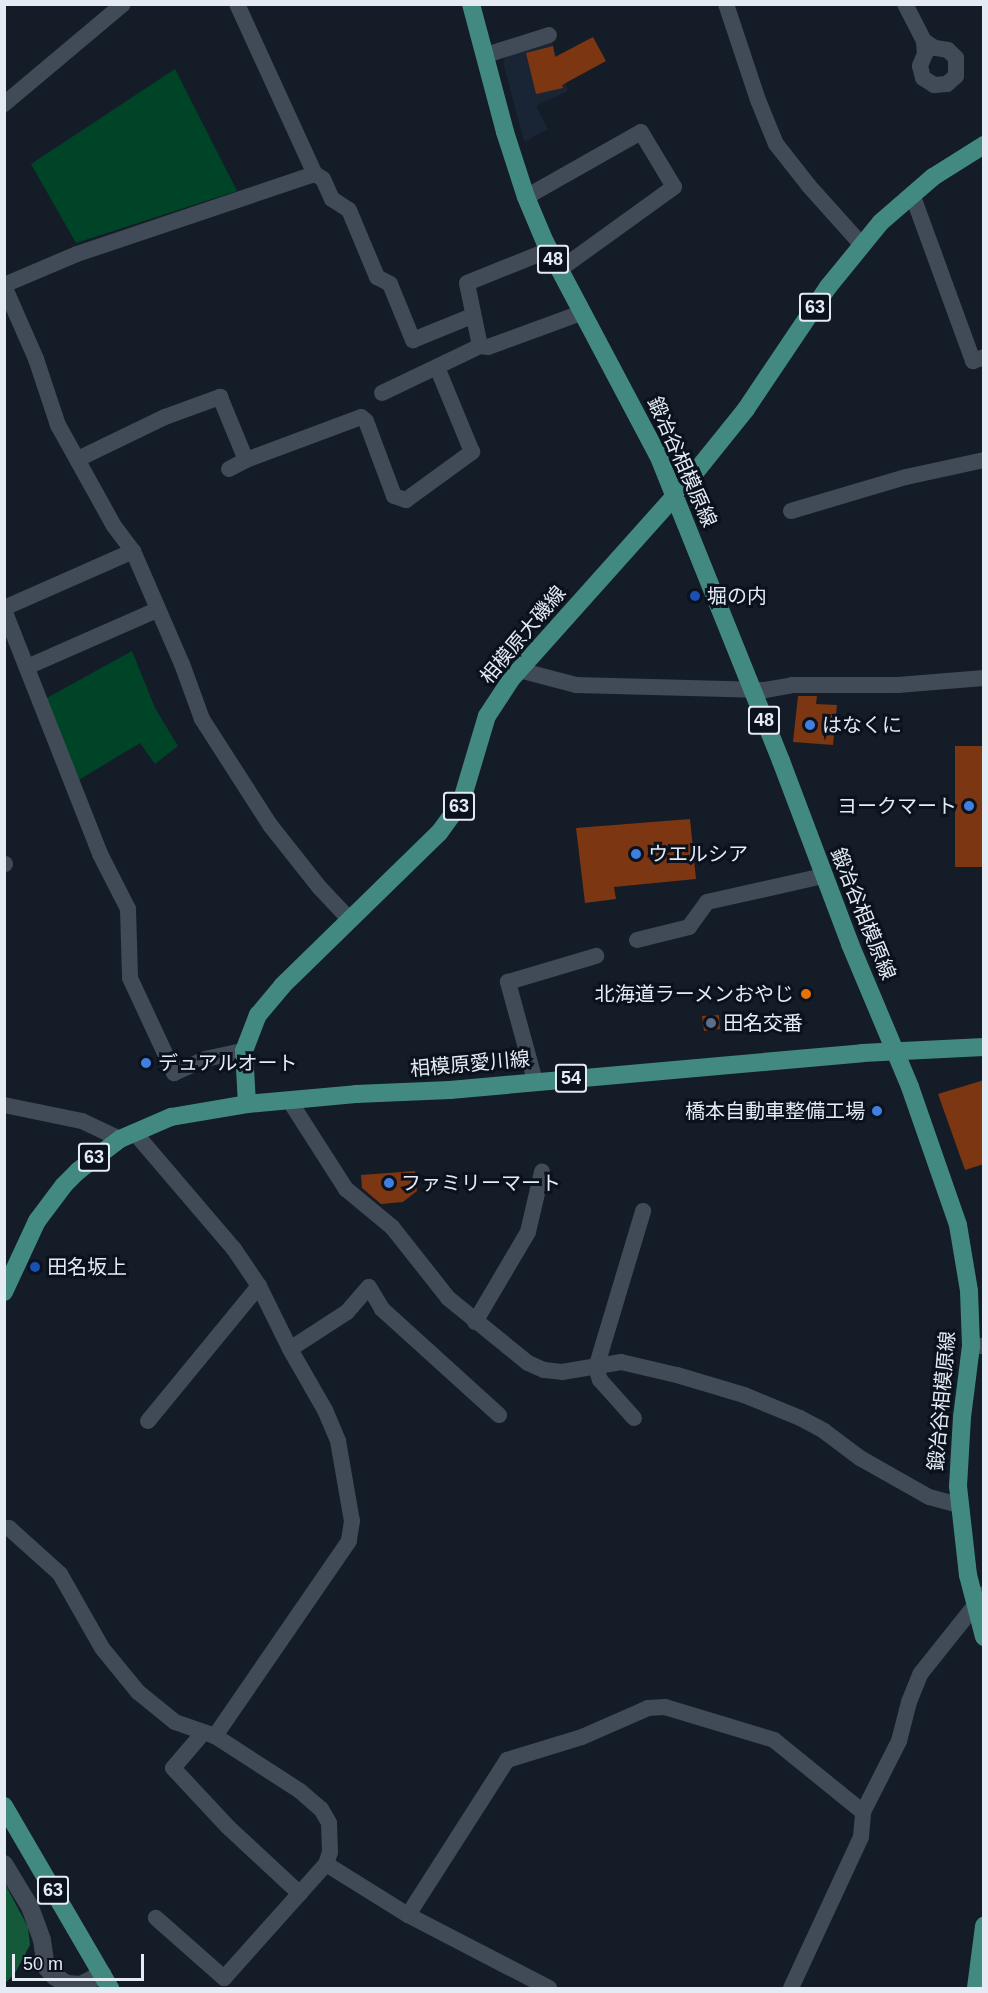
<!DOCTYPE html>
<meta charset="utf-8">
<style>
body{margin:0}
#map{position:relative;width:988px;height:1993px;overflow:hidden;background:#131c27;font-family:Helvetica,"Noto Sans JP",sans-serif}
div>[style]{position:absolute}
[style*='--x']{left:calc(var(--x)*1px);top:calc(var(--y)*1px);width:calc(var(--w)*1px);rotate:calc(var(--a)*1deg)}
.built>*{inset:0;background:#192535}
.green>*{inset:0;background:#004428}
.forest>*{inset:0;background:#145939}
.building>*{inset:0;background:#7c3612}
.street>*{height:16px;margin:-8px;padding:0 8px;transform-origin:8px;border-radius:8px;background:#414a57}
.secondary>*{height:18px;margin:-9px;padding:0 9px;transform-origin:9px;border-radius:9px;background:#414a57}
.primary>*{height:18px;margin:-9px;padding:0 9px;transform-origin:9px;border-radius:9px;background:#428a81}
.dots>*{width:16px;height:16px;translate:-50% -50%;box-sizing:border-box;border:3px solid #0b121d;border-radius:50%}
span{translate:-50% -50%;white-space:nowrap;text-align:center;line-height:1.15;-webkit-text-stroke:6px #0b121d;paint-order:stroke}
.shield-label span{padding:2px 4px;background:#0b121d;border:2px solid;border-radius:4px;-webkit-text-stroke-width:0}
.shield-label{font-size:18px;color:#e5ebf3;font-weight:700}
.street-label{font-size:20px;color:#e5ebf3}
.poi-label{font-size:20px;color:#e5ebf3}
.left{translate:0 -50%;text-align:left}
.right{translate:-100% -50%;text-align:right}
.frame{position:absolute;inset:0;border:6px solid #e5ebf3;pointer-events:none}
.scale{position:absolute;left:12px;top:1954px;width:132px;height:27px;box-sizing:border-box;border:3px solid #e5ebf3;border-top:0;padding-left:8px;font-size:18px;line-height:21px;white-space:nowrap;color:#e5ebf3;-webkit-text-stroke:4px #0b121d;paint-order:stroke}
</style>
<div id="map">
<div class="built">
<i style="clip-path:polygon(552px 42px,568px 91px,536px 106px,548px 129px,524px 142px,503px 62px,508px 53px)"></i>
</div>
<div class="green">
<i style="clip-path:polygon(175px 69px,237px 191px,76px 243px,31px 164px)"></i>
<i style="clip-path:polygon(132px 651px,155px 708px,178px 746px,155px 764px,140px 743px,77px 781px,45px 699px)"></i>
</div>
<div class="forest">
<i style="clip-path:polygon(4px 1882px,28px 1927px,30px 1945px,14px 1975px,5px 1983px)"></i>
</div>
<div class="building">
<i style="clip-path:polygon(593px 37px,606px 61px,562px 85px,563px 88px,536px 94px,526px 53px,553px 46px,555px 57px)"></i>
<i style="clip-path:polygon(798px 696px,817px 696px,816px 704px,837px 705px,833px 745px,793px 742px)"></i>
<i style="clip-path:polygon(955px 746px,984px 746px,984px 867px,955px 867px)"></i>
<i style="clip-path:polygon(690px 819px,696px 879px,614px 887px,616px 899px,585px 903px,576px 828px)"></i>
<i style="clip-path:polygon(719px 1015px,720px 1029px,704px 1031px,702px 1016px)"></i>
<i style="clip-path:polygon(984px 1080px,984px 1164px,965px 1170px,938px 1094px)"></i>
<i style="clip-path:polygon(415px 1171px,417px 1191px,403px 1202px,381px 1204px,362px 1188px,361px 1175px)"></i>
</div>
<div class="street">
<i style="--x:237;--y:4;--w:187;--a:65.4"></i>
<i style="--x:315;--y:174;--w:9;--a:32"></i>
<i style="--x:323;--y:179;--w:22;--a:66"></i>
<i style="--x:332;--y:199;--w:20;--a:33"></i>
<i style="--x:349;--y:210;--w:73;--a:67.3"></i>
<i style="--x:377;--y:277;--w:15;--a:28"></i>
<i style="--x:390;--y:284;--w:61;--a:67.7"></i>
<i style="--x:413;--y:340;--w:64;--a:-22.1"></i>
<i style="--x:726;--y:4;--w:101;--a:71.6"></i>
<i style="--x:758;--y:100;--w:48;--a:67.8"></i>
<i style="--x:776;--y:144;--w:53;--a:51.8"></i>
<i style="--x:809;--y:186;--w:78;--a:48.1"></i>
<i style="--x:905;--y:4;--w:42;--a:62.8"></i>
<i style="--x:924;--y:41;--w:13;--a:86"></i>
<i style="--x:925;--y:54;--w:13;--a:113"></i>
<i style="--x:920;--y:66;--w:12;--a:76"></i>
<i style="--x:923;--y:78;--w:13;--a:32"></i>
<i style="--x:934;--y:85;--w:13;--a:-4"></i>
<i style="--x:947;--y:84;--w:12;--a:-42"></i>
<i style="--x:956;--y:76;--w:18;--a:-90"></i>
<i style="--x:956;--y:58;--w:11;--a:-135"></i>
<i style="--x:948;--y:50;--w:13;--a:-171"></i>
<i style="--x:935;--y:48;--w:13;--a:-148"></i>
<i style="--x:486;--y:55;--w:66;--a:-17.6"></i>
<i style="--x:4;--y:104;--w:155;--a:-40"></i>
<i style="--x:912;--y:194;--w:178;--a:69.9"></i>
<i style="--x:973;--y:361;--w:12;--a:-20"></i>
<i style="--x:526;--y:197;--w:132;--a:-29.5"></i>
<i style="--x:641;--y:132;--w:64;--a:59"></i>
<i style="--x:674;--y:187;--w:142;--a:144.2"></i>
<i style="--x:4;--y:285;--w:79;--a:-23"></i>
<i style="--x:77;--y:254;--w:251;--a:-18.6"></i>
<i style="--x:4;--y:286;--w:80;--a:66.3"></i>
<i style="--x:36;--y:359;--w:70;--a:71.6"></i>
<i style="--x:58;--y:425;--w:115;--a:61"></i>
<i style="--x:114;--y:526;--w:31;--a:53"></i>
<i style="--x:133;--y:551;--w:123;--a:66.6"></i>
<i style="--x:182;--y:664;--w:59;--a:70"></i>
<i style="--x:202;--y:719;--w:126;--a:57.3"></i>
<i style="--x:270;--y:825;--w:80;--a:51.6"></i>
<i style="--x:320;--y:888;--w:44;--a:46.8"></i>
<i style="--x:480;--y:346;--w:8;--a:7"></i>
<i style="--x:488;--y:347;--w:99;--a:-20.1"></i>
<i style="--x:382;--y:393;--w:109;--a:-25.6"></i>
<i style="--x:480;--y:346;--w:64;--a:-101.7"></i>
<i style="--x:467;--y:283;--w:88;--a:-21.9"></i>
<i style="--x:78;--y:459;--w:97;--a:-25.8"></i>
<i style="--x:165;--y:417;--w:59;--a:-20"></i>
<i style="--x:220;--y:397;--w:68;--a:67.6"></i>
<i style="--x:246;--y:460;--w:123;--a:-20.5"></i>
<i style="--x:361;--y:417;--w:6;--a:39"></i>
<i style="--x:366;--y:421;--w:80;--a:69.5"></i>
<i style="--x:394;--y:496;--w:13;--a:18"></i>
<i style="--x:406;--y:500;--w:82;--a:-36"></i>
<i style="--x:472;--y:452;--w:92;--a:-112.4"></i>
<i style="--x:229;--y:469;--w:19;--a:-28"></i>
<i style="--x:791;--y:511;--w:120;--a:-16.5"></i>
<i style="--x:906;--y:477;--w:80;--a:-12.3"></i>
<i style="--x:4;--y:608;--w:141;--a:-23.8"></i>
<i style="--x:4;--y:610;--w:262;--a:68.5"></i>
<i style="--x:100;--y:854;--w:62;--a:63"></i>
<i style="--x:128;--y:909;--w:69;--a:88.3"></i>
<i style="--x:130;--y:978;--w:105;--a:65.1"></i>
<i style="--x:174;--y:1073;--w:34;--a:-24"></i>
<i style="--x:205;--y:1059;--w:40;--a:-12"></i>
<i style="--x:27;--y:667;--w:142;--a:-23.7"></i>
<i style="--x:519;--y:670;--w:59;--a:14.7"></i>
<i style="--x:576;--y:685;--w:189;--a:1.5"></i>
<i style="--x:765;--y:690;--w:27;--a:-10"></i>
<i style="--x:792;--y:685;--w:106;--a:0"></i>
<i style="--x:898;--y:685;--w:86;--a:-4.7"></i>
<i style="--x:4;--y:864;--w:1;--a:0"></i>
<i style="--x:637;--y:940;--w:54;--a:-14"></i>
<i style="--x:689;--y:927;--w:31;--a:-54"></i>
<i style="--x:707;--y:902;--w:119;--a:-12.6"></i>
<i style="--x:535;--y:1081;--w:103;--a:-105.3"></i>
<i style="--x:508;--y:982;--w:92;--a:-16.5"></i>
<i style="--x:289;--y:1100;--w:106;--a:57.4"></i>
<i style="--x:346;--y:1189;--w:60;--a:39.6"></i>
<i style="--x:392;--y:1227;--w:90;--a:51.7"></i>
<i style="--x:448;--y:1298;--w:103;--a:39.1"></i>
<i style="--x:528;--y:1363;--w:17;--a:24"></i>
<i style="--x:544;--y:1370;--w:18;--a:6"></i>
<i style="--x:562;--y:1372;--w:60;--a:-9.6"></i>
<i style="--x:621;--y:1362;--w:57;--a:13.1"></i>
<i style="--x:677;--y:1375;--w:70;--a:16.6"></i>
<i style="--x:744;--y:1395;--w:61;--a:22.3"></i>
<i style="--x:800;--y:1418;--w:27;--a:28"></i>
<i style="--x:824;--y:1431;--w:45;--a:36.9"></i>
<i style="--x:860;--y:1458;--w:79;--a:29.5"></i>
<i style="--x:929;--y:1497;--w:31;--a:15"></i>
<i style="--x:4;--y:1105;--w:80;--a:11.6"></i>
<i style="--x:82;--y:1121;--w:42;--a:25.3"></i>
<i style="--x:134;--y:1132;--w:154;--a:49.5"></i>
<i style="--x:234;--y:1249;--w:45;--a:56"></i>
<i style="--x:259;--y:1286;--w:70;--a:63.8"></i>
<i style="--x:290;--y:1349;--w:70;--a:60.2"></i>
<i style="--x:325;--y:1410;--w:34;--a:67"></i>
<i style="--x:338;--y:1441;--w:81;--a:80.1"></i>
<i style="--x:352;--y:1521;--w:20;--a:99"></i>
<i style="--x:349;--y:1541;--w:237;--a:124.5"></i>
<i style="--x:215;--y:1736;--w:101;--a:32.9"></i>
<i style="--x:300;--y:1791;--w:28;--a:41"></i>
<i style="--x:321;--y:1809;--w:16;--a:60"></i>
<i style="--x:329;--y:1823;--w:29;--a:88"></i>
<i style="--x:330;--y:1852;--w:13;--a:108"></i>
<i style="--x:326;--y:1864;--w:153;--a:131.8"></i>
<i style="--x:224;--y:1978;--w:91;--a:-138.6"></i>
<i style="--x:475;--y:1322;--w:104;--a:-59.5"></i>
<i style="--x:528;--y:1232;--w:62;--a:-76.9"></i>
<i style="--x:971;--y:1346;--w:13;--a:0"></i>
<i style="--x:290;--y:1349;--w:68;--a:-33"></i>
<i style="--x:347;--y:1312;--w:33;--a:-49"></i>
<i style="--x:369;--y:1287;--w:26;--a:59"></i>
<i style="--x:382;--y:1309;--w:158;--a:42.2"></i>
<i style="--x:634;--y:1418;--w:51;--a:-131.8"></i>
<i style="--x:600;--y:1380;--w:13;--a:-108"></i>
<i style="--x:596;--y:1368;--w:164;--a:-73.3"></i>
<i style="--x:148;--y:1421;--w:175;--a:-50.6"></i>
<i style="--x:4;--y:1528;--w:5;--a:0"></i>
<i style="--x:9;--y:1528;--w:69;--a:42"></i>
<i style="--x:60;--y:1574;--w:85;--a:60.4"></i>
<i style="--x:102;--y:1648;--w:57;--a:50.7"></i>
<i style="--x:138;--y:1692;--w:48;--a:39"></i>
<i style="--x:175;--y:1722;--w:42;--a:19.3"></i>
<i style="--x:203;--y:1733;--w:46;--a:130.6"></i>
<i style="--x:173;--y:1768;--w:81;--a:47"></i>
<i style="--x:228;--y:1827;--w:98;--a:42.9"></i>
<i style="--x:326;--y:1864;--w:97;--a:31.9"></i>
<i style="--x:408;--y:1915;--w:159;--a:27.4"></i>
<i style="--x:408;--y:1915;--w:184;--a:-57.4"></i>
<i style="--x:507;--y:1760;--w:78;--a:-17"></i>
<i style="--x:582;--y:1737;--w:72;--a:-23.7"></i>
<i style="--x:648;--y:1708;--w:17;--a:-3"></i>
<i style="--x:665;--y:1707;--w:114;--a:16.8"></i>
<i style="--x:774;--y:1740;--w:114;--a:39"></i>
<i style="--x:791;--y:1988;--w:166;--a:-65.1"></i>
<i style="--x:861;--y:1837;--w:25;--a:-85"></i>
<i style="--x:863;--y:1812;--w:80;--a:-63.1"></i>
<i style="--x:899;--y:1741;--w:40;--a:-75.6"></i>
<i style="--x:909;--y:1702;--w:31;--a:-68"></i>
<i style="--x:921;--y:1673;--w:101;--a:-51.4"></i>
</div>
<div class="secondary">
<i style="--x:4;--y:1864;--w:50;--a:58.8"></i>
<i style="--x:30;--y:1907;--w:35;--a:70"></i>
<i style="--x:42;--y:1940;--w:27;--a:82"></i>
<i style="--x:46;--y:1967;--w:12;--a:48"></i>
<i style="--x:54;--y:1976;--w:15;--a:32"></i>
<i style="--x:67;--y:1984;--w:14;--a:4"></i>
<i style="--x:81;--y:1985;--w:24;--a:-28"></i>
</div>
<div class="primary">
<i style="--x:471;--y:4;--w:132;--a:75.1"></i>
<i style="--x:505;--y:132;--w:68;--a:72.1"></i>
<i style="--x:526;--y:197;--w:49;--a:67.1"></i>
<i style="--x:545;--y:242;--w:241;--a:62.1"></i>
<i style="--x:658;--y:455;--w:330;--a:68.1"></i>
<i style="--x:781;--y:761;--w:196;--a:69.3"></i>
<i style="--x:850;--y:944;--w:155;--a:67.2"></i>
<i style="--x:910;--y:1087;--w:146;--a:70.8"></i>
<i style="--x:958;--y:1225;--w:67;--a:80.5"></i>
<i style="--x:969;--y:1291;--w:55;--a:87.9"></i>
<i style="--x:971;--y:1346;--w:72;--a:97.2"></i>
<i style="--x:962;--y:1417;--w:69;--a:93.3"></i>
<i style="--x:958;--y:1486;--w:90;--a:83.6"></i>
<i style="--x:968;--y:1575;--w:64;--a:75.5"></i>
<i style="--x:247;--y:1104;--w:53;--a:-93.2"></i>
<i style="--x:244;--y:1051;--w:39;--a:-69"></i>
<i style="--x:258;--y:1015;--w:38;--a:-50"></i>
<i style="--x:282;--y:986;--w:219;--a:-44.3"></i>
<i style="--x:439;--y:833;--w:37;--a:-54"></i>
<i style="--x:461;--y:803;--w:91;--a:-73.4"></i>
<i style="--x:487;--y:716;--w:45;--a:-56.7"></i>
<i style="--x:512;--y:678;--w:266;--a:-48.2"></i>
<i style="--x:689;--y:480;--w:91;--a:-51.2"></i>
<i style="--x:746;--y:409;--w:147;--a:-56.1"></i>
<i style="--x:828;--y:287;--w:84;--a:-50.8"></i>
<i style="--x:881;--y:222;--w:69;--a:-40.9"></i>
<i style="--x:933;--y:177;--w:60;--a:-32.1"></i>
<i style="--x:4;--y:1292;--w:78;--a:-65.1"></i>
<i style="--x:37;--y:1221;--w:45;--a:-53.1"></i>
<i style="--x:64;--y:1185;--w:20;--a:-45"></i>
<i style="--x:78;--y:1171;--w:53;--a:-37.3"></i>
<i style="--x:120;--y:1139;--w:56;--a:-23.3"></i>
<i style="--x:171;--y:1117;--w:77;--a:-9.7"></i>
<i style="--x:247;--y:1104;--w:109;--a:-5.2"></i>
<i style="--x:356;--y:1094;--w:94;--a:-2.4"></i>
<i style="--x:450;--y:1090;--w:414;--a:-5.1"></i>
<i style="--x:862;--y:1053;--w:122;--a:-2.8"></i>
<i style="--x:4;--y:1806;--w:211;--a:59.8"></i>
<i style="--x:976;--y:1988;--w:63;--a:-82.6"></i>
</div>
<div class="dots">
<i style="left:695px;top:596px;background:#1a4fb4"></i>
<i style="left:810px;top:725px;background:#3f7fe0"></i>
<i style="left:969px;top:806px;background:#3f7fe0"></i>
<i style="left:636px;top:854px;background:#3f7fe0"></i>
<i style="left:806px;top:994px;background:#e8710a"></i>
<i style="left:711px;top:1023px;background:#5c6f8a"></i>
<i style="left:146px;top:1063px;background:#3f7fe0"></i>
<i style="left:877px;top:1111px;background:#3f7fe0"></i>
<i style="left:389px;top:1183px;background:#3f7fe0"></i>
<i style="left:35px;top:1267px;background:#1a4fb4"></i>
</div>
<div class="shield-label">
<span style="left:553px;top:259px">48</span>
<span style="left:815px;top:307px">63</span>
<span style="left:764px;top:720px">48</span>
<span style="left:459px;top:806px">63</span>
<span style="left:571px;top:1078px">54</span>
<span style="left:94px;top:1157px">63</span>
<span style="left:53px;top:1890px">63</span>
</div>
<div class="street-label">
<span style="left:682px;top:462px;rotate:66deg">鍛冶谷相模原線</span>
<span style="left:523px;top:635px;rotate:-50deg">相模原大磯線</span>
<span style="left:863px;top:914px;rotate:68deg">鍛冶谷相模原線</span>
<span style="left:470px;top:1064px;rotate:-5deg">相模原愛川線</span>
<span style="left:942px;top:1401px;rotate:-85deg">鍛冶谷相模原線</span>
</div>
<div class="poi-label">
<span class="left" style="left:707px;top:596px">堀の内</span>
<span class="left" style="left:822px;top:725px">はなくに</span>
<span class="right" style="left:957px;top:806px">ヨークマート</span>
<span class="left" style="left:648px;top:854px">ウエルシア</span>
<span class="right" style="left:794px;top:994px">北海道ラーメンおやじ</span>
<span class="left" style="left:723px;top:1023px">田名交番</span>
<span class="left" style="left:158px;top:1063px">デュアルオート</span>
<span class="right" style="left:865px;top:1111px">橋本自動車整備工場</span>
<span class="left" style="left:401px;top:1183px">ファミリーマート</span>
<span class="left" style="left:47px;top:1267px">田名坂上</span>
</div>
<div class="frame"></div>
<div class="scale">50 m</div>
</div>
